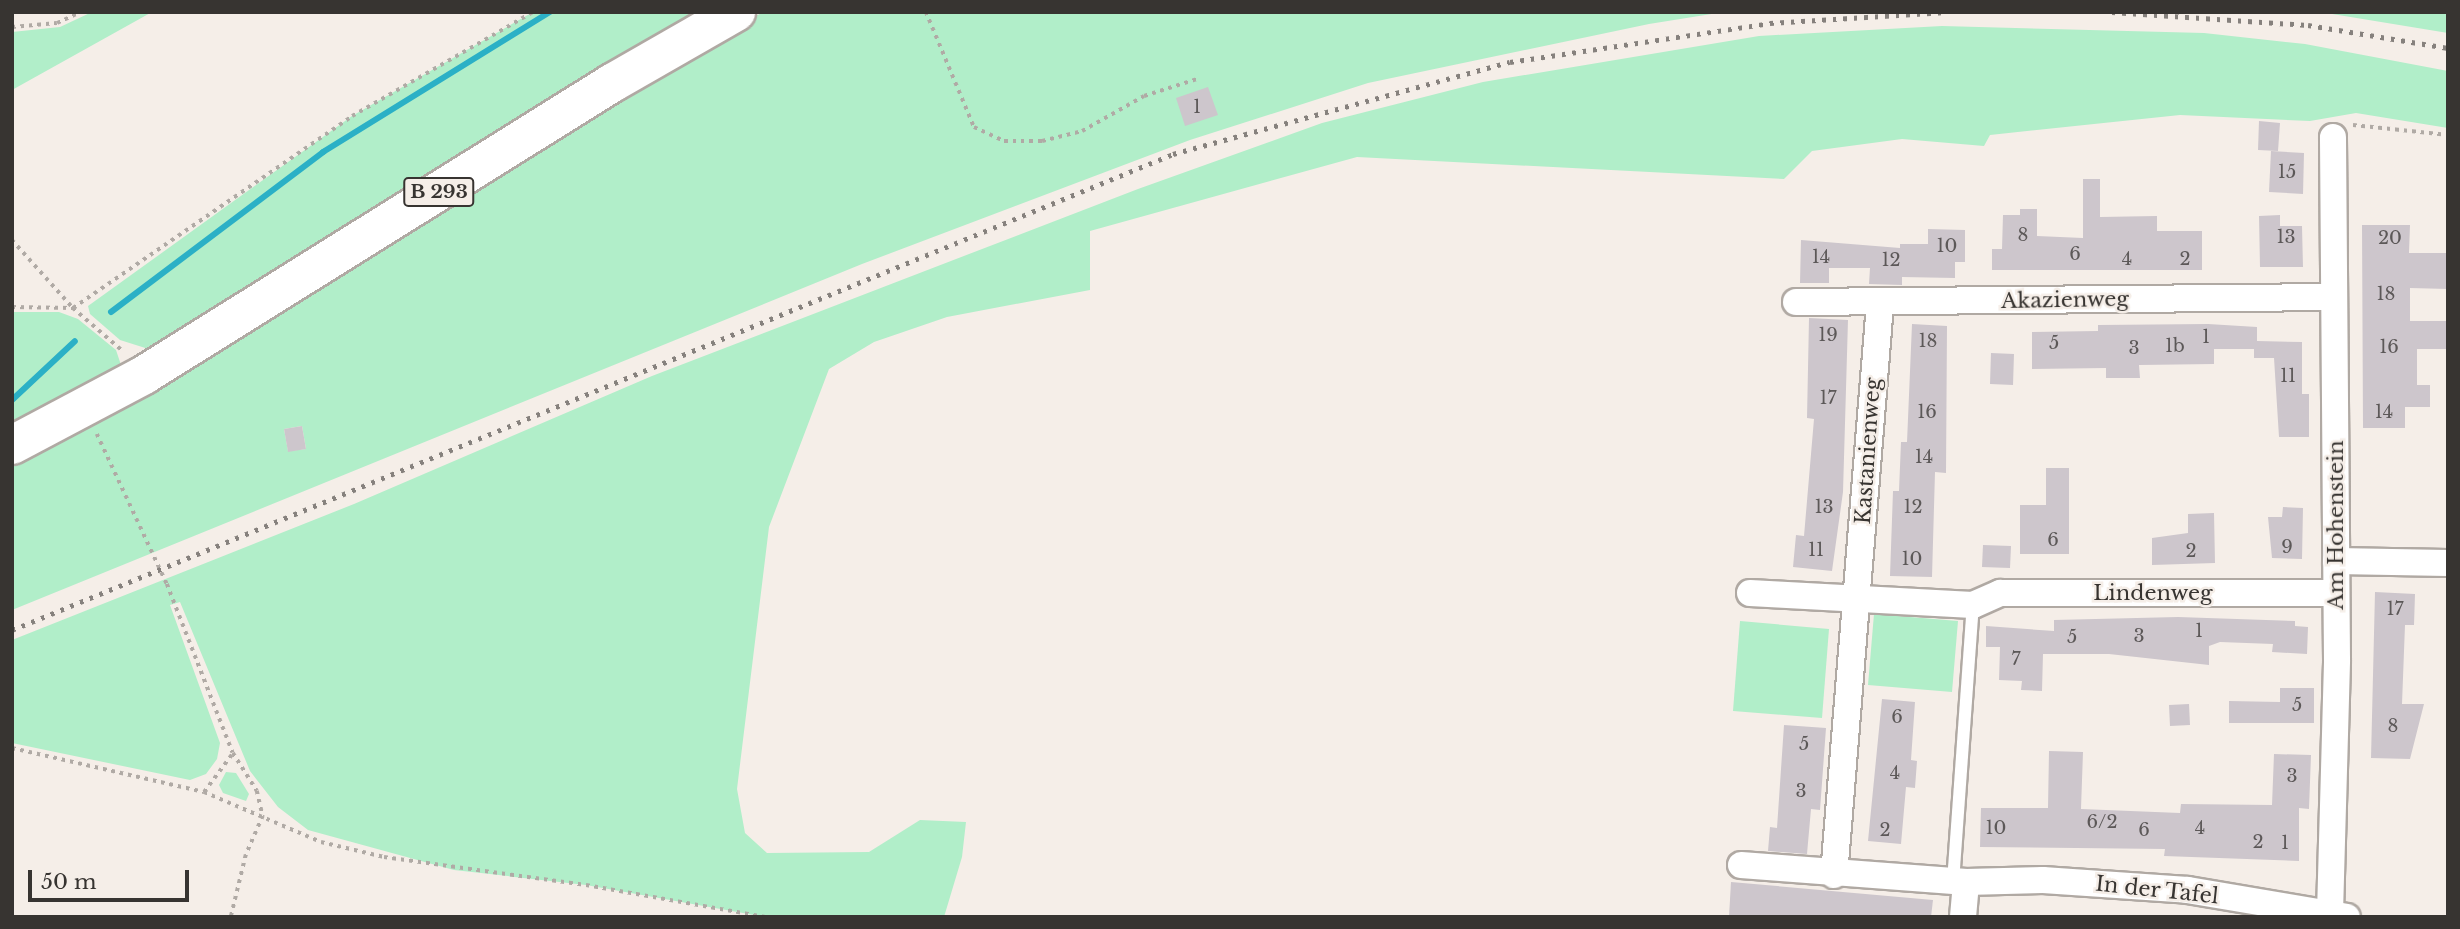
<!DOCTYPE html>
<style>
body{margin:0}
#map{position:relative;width:2460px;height:929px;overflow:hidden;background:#f5eee8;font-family:"Libre Baskerville",serif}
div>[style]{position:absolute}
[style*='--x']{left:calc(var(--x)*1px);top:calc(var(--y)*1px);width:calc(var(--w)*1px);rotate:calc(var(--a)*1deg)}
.green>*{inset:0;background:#b1eec9}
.stream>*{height:6px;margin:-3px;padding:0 3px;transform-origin:3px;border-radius:3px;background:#2bb0c6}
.building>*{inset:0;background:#cdc6cc}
.path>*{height:3.5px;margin-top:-1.75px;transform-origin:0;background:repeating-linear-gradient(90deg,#b0aaa5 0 3.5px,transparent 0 8.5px)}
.roads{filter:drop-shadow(2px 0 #b0a9a3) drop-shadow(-2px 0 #b0a9a3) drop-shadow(0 2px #b0a9a3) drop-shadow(0 -2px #b0a9a3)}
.service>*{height:12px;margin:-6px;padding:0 6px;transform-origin:6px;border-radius:6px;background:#fff}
.minor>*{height:26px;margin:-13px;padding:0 13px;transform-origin:13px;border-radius:13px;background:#fff}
.primary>*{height:38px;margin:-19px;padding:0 19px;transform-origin:19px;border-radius:19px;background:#fff}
.rail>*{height:5px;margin-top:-2.5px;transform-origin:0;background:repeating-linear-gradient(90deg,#86817d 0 3.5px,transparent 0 10.5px)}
span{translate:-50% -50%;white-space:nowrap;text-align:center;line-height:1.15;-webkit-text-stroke:5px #f5eee8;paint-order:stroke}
.number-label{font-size:18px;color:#5c5858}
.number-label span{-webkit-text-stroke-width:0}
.shield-label span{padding:2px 5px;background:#f5eee8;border:2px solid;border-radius:5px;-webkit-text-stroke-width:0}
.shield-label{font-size:19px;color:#373431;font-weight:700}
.street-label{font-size:21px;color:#373431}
.frame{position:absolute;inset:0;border:14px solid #373431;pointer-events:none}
.scale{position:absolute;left:28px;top:870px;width:161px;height:32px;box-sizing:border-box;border:4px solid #373431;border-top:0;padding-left:9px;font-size:21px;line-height:24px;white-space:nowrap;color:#373431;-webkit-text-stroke:5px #f5eee8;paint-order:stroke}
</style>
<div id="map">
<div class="green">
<i style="clip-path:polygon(92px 12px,152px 12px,12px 90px,12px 32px,60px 27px)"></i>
<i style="clip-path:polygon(533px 12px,711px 12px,158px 352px,120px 340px,90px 314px,88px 306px,352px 116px)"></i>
<i style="clip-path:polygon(evenodd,763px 12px,1724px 12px,1649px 24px,1368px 83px,1190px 140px,862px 264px,12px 610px,12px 460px,579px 118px,763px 12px,302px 426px,306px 449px,288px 451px,284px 429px,302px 426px)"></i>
<i style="clip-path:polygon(2320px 12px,2448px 12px,2448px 33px)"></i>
<i style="clip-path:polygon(1942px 26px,2204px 33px,2305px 44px,2448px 71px,2448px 128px,2356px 113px,2310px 121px,2180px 115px,1990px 135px,1984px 146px,1902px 139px,1812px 151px,1784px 179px,1357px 157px,1090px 231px,1090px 290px,947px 317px,874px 342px,829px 369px,769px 527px,737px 789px,745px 833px,767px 853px,869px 852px,920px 820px,966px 822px,962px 857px,944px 917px,765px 917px,586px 885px,454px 870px,308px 830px,278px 807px,250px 771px,180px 602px,170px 605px,220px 743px,217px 759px,206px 774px,190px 780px,12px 743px,12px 640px,354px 504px,652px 376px,1138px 189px,1322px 123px,1483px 82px,1759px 36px)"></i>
<i style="clip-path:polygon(12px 312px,59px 312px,78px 319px,116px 350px,121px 365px,115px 377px,12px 433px)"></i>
<i style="clip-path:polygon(1874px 614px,1958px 621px,1952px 692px,1868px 685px)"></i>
<i style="clip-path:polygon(1740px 621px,1829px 629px,1822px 718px,1733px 711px)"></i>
<i style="clip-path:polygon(226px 772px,236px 773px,249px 794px,246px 801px,223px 793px,219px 785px)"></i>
</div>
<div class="stream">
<i style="--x:111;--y:312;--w:266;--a:-37"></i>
<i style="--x:323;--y:152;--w:267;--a:-31.7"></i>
<i style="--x:12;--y:400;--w:86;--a:-43.1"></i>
</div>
<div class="building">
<i style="clip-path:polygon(1208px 87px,1218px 115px,1185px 126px,1176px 98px)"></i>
<i style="clip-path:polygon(2259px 121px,2280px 123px,2278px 151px,2258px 150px)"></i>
<i style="clip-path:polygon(2271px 151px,2304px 153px,2303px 194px,2269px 192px)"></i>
<i style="clip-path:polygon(2083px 179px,2100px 179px,2100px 217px,2157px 216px,2157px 231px,2202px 231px,2202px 270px,1992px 270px,1992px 249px,2002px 249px,2003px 215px,2020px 215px,2020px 209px,2037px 209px,2037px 236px,2083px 238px)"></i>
<i style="clip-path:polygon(2280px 215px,2280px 226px,2302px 226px,2303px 267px,2260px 267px,2259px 216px)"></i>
<i style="clip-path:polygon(2362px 225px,2410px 225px,2409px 253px,2448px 253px,2448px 289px,2410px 288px,2410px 321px,2448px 321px,2448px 349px,2417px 349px,2417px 385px,2430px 385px,2430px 407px,2405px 407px,2405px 428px,2363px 428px)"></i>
<i style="clip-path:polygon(1928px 229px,1965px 230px,1965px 262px,1955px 262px,1955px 278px,1902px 277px,1902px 285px,1869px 284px,1870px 268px,1829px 268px,1829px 283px,1800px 283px,1801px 240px,1900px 248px,1900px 244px,1928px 244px)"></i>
<i style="clip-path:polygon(1809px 318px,1848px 320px,1843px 492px,1832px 571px,1793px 567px,1796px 535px,1804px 536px,1814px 419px,1807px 418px)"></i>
<i style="clip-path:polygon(1912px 324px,1947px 326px,1946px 473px,1935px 472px,1932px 577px,1890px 576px,1893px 491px,1899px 491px,1901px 442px,1907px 442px)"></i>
<i style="clip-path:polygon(2208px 324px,2257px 327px,2257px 341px,2302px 342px,2302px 394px,2309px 394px,2309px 437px,2279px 437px,2274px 358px,2254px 358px,2254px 349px,2214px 349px,2214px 364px,2139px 365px,2140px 378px,2106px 378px,2106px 368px,2032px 369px,2032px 332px,2098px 331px,2098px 325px)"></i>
<i style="clip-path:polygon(1991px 353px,2014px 354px,2013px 385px,1990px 384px)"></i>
<i style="clip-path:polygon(302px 426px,306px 449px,288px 452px,284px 429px)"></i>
<i style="clip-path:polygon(2046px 468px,2069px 468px,2069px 554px,2020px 554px,2020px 505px,2046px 505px)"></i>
<i style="clip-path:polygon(2283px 507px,2303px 508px,2302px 559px,2272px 558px,2268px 517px,2282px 517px)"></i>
<i style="clip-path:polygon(2214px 513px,2215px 563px,2152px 565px,2152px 538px,2188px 533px,2188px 514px)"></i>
<i style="clip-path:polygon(1983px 545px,2011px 546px,2010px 568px,1982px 567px)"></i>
<i style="clip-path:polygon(2375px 592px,2415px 594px,2414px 625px,2405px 625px,2402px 704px,2424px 704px,2410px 759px,2371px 758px)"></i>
<i style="clip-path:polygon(2178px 617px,2295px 621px,2295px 626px,2308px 627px,2307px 654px,2272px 652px,2273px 644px,2220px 642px,2209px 646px,2209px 665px,2109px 654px,2043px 654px,2042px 691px,2021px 690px,2022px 681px,1999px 680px,2000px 647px,1986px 647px,1986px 626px,2054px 631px,2054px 620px)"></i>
<i style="clip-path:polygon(2280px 688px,2314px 688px,2314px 723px,2229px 723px,2229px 701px,2280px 702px)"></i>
<i style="clip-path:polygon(1882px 699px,1915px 702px,1911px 760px,1917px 761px,1915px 788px,1906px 787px,1901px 844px,1868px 841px)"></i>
<i style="clip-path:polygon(2189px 704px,2190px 725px,2170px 726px,2169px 705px)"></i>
<i style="clip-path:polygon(1784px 725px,1826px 728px,1820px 810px,1811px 809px,1807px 854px,1768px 851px,1770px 827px,1777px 828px)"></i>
<i style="clip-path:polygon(2049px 751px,2083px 752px,2081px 809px,2180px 813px,2181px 804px,2272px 805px,2274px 754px,2311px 755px,2309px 809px,2299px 808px,2299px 861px,2164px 856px,2165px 849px,1980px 847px,1981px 808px,2048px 808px)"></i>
<i style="clip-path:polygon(1731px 882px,1933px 900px,1931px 917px,1729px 917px)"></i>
</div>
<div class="path">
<i style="--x:926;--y:12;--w:125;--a:67.3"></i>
<i style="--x:974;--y:127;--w:33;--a:25"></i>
<i style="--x:1004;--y:141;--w:38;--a:0"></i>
<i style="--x:1042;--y:141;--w:41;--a:-14"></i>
<i style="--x:1082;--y:131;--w:71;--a:-29.4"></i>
<i style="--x:1144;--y:96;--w:56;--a:-17.8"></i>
<i style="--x:12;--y:27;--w:45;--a:-5.1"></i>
<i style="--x:57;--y:23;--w:26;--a:-25"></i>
<i style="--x:2353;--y:125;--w:96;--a:6"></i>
<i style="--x:12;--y:240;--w:91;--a:48.1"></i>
<i style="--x:73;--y:308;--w:67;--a:40.8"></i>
<i style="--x:12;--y:307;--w:61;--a:0.9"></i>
<i style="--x:73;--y:308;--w:339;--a:-34.5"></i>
<i style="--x:352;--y:116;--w:209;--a:-29.9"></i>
<i style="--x:97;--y:434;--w:166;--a:65"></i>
<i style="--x:167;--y:584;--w:181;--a:68.7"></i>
<i style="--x:233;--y:753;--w:45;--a:57.7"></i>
<i style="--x:257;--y:791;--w:26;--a:77"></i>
<i style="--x:263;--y:816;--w:43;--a:113.6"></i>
<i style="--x:246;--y:855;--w:64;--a:103.6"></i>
<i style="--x:12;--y:748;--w:197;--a:12.9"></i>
<i style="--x:204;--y:792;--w:127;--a:23.1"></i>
<i style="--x:321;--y:842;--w:65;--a:13.4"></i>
<i style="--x:384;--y:857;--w:204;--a:7.9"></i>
<i style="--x:586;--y:885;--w:182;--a:10.1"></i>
<i style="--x:204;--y:792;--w:49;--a:-53.4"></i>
</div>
<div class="roads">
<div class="service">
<i style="--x:1953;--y:882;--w:278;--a:-85.9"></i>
</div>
<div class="minor">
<i style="--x:1796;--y:302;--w:538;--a:-0.53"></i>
<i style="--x:2336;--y:561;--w:112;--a:1"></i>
<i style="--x:1750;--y:593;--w:223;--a:3.1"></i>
<i style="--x:1973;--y:605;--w:30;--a:-24"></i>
<i style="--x:2000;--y:593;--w:336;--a:0"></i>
<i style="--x:1741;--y:865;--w:226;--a:4.3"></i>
<i style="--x:1834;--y:875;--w:573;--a:-85.39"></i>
<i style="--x:2330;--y:913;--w:253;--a:-88.4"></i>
<i style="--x:2337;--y:660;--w:523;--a:-90.44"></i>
<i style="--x:1963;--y:917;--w:35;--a:-85"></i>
<i style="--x:1966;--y:882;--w:77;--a:-1.5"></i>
<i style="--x:2043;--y:880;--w:145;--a:3.9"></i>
<i style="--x:2188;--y:890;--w:161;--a:9.6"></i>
</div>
<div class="primary">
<i style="--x:12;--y:445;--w:149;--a:-27.9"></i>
<i style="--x:144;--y:375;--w:552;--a:-31.96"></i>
<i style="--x:612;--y:83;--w:143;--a:-29.8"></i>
</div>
</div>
<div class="rail">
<i style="--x:2112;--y:12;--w:196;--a:3.8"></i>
<i style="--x:2308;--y:25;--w:142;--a:9.3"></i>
<i style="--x:12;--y:630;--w:1255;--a:-22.29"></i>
<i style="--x:1173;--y:154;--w:349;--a:-15.3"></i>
<i style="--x:1510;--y:62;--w:263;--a:-8.5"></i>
<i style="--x:1770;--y:23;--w:173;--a:-3.6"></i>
</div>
<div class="number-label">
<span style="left:1197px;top:107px">1</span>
<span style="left:2287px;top:172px">15</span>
<span style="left:2023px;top:235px">8</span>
<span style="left:2286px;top:237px">13</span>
<span style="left:2390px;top:238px">20</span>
<span style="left:1947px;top:246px">10</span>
<span style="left:2075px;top:254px">6</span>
<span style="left:1821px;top:257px">14</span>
<span style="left:2127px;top:259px">4</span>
<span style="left:2185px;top:259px">2</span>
<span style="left:1891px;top:260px">12</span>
<span style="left:2386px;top:294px">18</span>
<span style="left:1828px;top:335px">19</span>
<span style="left:2206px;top:337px">1</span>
<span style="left:1928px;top:341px">18</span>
<span style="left:2054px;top:343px">5</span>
<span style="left:2175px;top:346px">1b</span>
<span style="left:2389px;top:347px">16</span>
<span style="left:2134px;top:348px">3</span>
<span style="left:2288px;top:376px">11</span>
<span style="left:1828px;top:398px">17</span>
<span style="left:1927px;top:412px">16</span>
<span style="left:2384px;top:412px">14</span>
<span style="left:1924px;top:457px">14</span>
<span style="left:1824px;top:507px">13</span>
<span style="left:1913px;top:507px">12</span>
<span style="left:2053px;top:540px">6</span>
<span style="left:2287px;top:547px">9</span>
<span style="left:1816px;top:550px">11</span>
<span style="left:2191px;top:551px">2</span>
<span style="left:1912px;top:559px">10</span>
<span style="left:2395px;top:609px">17</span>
<span style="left:2199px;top:631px">1</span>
<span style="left:2139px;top:636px">3</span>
<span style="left:2072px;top:637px">5</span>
<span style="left:2016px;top:659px">7</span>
<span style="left:2297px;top:705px">5</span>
<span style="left:1897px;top:717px">6</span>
<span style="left:2393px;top:726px">8</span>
<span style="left:1804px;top:744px">5</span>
<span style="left:1895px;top:773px">4</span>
<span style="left:2292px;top:776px">3</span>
<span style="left:1801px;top:791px">3</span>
<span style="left:2102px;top:822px">6/2</span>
<span style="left:1996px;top:828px">10</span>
<span style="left:2200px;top:828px">4</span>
<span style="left:1885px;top:830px">2</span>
<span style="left:2144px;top:830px">6</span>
<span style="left:2258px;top:842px">2</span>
<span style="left:2285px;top:843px">1</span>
</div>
<div class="shield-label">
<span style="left:439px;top:192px">B 293</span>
</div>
<div class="street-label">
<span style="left:2065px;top:300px;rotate:-1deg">Akazienweg</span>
<span style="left:1868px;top:451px;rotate:-86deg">Kastanienweg</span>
<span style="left:2336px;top:525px;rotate:-90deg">Am Hohenstein</span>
<span style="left:2153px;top:593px">Lindenweg</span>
<span style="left:2157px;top:890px;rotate:6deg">In der Tafel</span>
</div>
<div class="frame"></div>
<div class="scale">50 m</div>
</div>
